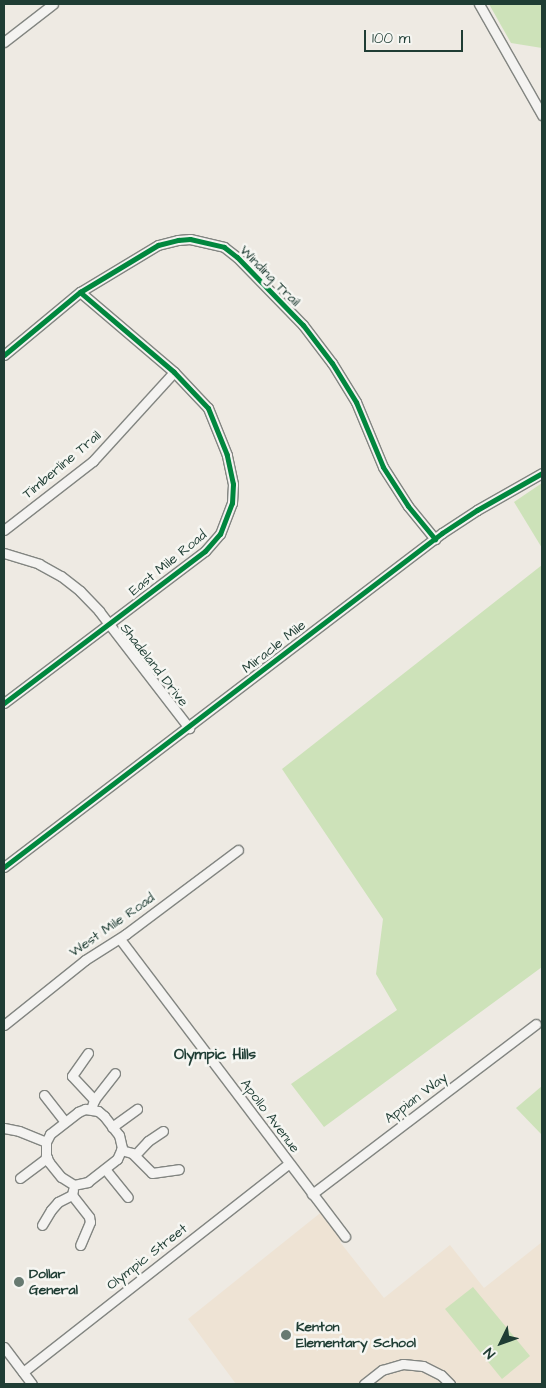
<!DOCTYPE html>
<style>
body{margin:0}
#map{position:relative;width:546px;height:1388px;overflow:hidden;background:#eeeae3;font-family:"Architects Daughter",sans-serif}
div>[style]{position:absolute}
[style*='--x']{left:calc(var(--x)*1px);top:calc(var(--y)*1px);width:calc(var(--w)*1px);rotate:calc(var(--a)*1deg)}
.built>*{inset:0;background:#eee3d4}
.green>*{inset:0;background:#cde2b9}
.roads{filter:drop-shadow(1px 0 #828581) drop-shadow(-1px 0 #828581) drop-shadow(0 1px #828581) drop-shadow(0 -1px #828581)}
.minor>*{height:9px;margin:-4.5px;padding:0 4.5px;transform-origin:4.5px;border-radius:4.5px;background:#f4f3f1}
.cycleway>*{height:5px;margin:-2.5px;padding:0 2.5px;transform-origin:2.5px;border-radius:2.5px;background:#00873e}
.dots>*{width:14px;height:14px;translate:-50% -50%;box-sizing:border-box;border:2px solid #f6f6f2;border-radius:50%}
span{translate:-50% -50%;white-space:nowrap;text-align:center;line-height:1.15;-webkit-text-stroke:5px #f6f6f2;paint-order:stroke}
.street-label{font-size:14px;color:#1f3d34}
.poi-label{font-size:14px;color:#1f3d34;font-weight:700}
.left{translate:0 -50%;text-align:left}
.neighbourhood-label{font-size:15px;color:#1f3d34;font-weight:700}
.frame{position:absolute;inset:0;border:5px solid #1f3d34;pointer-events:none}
.north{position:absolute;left:476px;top:1318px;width:50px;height:50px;-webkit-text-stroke:4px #f6f6f2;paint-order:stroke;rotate:228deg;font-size:14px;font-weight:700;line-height:20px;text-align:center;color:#1f3d34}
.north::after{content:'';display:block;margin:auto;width:18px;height:22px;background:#1f3d34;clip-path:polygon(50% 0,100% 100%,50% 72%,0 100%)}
.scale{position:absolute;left:364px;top:30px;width:99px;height:22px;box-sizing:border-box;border:2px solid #1f3d34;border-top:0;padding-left:6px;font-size:15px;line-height:18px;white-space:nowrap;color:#1f3d34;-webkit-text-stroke:4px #f6f6f2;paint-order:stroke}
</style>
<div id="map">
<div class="built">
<i style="clip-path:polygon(324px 1210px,345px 1237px,340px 1242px,384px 1298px,450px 1245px,484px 1288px,542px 1242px,542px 1384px,236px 1384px,188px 1319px)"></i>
</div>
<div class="green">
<i style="clip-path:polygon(489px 4px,542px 4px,542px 48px,511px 43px)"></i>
<i style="clip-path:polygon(542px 483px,542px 548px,514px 502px)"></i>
<i style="clip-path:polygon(542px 565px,542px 967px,324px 1127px,291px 1084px,397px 1010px,376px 974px,383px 919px,282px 769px)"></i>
<i style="clip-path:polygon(542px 1086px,542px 1135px,516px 1108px)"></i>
<i style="clip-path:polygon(473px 1287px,530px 1356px,502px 1379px,445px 1309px)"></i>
</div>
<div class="roads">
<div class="minor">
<i style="--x:479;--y:4;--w:128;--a:60.4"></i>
<i style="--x:4;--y:42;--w:62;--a:-37.8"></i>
<i style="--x:4;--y:355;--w:99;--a:-39.7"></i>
<i style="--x:80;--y:292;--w:91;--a:-31.1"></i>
<i style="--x:158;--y:245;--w:21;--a:-14"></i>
<i style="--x:178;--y:240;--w:12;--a:-5"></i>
<i style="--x:190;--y:239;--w:35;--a:13"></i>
<i style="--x:224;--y:247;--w:16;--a:38"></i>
<i style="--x:237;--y:257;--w:95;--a:45.9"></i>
<i style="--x:303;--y:325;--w:48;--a:52.7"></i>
<i style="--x:332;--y:363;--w:46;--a:58.4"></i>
<i style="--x:356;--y:402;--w:70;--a:67.4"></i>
<i style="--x:383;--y:467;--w:46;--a:57.3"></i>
<i style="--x:408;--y:506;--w:43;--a:50.7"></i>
<i style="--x:4;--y:530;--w:113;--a:-37.8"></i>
<i style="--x:93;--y:461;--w:120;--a:-47.7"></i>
<i style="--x:4;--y:553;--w:37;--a:17"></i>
<i style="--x:39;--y:564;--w:25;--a:29"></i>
<i style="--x:61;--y:576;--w:24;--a:38"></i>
<i style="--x:80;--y:591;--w:28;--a:46"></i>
<i style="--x:99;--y:611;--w:148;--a:52.4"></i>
<i style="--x:4;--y:703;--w:252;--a:-37.1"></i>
<i style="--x:205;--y:551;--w:23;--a:-49"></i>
<i style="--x:220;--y:534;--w:33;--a:-69"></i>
<i style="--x:232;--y:503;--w:19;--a:-87"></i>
<i style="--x:233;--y:484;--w:30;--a:-102"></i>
<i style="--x:227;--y:455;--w:51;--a:-112"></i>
<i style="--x:208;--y:408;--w:50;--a:-133.4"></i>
<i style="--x:174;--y:372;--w:123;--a:-139.6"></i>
<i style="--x:4;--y:867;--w:551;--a:-37.33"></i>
<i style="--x:442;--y:533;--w:42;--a:-33.3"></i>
<i style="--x:477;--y:510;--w:75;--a:-29.6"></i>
<i style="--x:120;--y:939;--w:373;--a:52.9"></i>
<i style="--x:4;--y:1025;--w:104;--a:-38.7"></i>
<i style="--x:85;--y:960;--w:49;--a:-32.4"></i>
<i style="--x:126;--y:934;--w:140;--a:-36.9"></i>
<i style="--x:88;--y:1053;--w:28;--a:125"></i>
<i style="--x:72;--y:1076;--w:33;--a:47"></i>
<i style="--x:94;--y:1100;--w:9;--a:108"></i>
<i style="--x:44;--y:1095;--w:34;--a:52"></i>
<i style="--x:94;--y:1100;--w:34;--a:-52"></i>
<i style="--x:85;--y:1109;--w:13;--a:9"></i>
<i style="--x:98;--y:1111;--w:8;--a:40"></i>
<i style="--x:104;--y:1116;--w:24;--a:52"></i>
<i style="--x:119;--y:1135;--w:13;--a:77"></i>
<i style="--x:122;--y:1148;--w:12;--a:114"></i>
<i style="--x:117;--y:1159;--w:37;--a:142"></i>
<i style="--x:88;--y:1182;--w:14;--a:168"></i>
<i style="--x:74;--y:1185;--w:15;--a:-148"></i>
<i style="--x:61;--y:1177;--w:19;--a:-129"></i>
<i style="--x:49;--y:1162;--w:7;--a:-117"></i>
<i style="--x:46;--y:1156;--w:14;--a:-90"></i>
<i style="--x:46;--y:1142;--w:9;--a:-63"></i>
<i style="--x:50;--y:1134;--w:36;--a:-38"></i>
<i style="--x:78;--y:1112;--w:8;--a:-23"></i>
<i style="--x:112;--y:1127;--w:31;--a:-36"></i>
<i style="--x:4;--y:1128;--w:15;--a:11"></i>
<i style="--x:19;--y:1131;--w:29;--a:22"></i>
<i style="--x:121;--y:1150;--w:11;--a:15"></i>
<i style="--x:132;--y:1153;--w:28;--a:45"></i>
<i style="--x:152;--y:1173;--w:27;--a:-8"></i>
<i style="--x:135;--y:1155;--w:19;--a:-47"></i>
<i style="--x:148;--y:1141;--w:18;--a:-34"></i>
<i style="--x:105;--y:1169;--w:36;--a:51"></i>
<i style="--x:20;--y:1178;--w:34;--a:-37"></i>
<i style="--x:312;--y:1194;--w:281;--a:-37.2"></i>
<i style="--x:72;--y:1195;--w:28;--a:52"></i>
<i style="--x:89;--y:1217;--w:5;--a:79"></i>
<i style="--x:90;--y:1222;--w:25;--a:113"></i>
<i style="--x:42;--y:1225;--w:17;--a:-59"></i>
<i style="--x:51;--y:1210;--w:11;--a:-49"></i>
<i style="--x:58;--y:1202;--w:16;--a:-27"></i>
<i style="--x:72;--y:1195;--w:5;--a:-79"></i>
<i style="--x:4;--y:1347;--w:46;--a:52.9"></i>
<i style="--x:23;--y:1372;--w:337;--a:-38.1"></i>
<i style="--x:364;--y:1384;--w:23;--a:-38"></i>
<i style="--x:382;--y:1370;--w:22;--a:-16"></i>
<i style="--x:403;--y:1364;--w:20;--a:6"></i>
<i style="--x:423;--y:1366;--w:20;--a:27"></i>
<i style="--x:441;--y:1375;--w:13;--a:45"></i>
</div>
</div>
<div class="cycleway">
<i style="--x:4;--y:355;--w:99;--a:-39.7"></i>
<i style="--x:80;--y:292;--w:91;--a:-31.1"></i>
<i style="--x:158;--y:245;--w:21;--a:-14"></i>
<i style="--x:178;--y:240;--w:12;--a:-5"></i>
<i style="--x:190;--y:239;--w:35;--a:13"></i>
<i style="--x:224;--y:247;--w:16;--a:38"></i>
<i style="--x:237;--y:257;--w:95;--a:45.9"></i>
<i style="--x:303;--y:325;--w:48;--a:52.7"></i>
<i style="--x:332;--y:363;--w:46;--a:58.4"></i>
<i style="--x:356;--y:402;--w:70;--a:67.4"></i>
<i style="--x:383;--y:467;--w:46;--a:57.3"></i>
<i style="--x:408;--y:506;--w:43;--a:50.7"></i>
<i style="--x:4;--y:703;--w:252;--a:-37.1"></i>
<i style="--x:205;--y:551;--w:23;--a:-49"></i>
<i style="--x:220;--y:534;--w:33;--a:-69"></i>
<i style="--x:232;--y:503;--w:19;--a:-87"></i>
<i style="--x:233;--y:484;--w:30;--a:-102"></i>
<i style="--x:227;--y:455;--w:51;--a:-112"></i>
<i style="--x:208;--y:408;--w:50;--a:-133.4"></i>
<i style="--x:174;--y:372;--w:123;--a:-139.6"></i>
<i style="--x:4;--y:867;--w:551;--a:-37.33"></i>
<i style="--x:442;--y:533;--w:42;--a:-33.3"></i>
<i style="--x:477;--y:510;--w:75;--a:-29.6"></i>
</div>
<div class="dots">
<i style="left:19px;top:1282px;background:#677a71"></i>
<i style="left:286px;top:1335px;background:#677a71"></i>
</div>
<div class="street-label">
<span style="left:270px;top:276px;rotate:45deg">Winding Trail</span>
<span style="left:62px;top:465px;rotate:-40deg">Timberline Trail</span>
<span style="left:168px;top:563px;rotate:-39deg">East Mile Road</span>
<span style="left:274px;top:647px;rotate:-38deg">Miracle Mile</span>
<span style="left:154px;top:665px;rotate:52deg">Shadeland Drive</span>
<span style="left:112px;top:925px;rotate:-35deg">West Mile Road</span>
<span style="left:416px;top:1098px;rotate:-37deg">Appian Way</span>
<span style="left:270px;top:1116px;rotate:53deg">Apollo Avenue</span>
<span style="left:147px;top:1257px;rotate:-38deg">Olympic Street</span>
</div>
<div class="poi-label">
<span class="left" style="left:29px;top:1282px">Dollar<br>General</span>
<span class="left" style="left:296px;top:1335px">Kenton<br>Elementary School</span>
</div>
<div class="neighbourhood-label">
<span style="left:215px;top:1055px">Olympic Hills</span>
</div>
<div class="frame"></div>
<div class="north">N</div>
<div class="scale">100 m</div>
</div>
